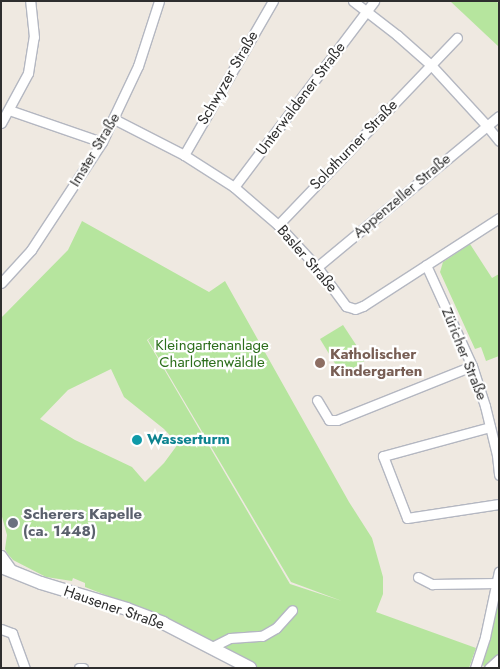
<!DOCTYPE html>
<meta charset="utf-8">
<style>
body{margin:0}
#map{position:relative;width:500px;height:669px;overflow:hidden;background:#efe9e1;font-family:Jost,sans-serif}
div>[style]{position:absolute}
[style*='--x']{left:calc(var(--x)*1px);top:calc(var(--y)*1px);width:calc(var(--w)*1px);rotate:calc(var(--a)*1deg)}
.green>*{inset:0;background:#b6e59e}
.roads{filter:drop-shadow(1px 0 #b4b7c1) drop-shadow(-1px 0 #b4b7c1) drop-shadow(0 1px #b4b7c1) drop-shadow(0 -1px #b4b7c1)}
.street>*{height:9px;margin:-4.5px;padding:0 4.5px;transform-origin:4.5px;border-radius:4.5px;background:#fff}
.secondary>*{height:12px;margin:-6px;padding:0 6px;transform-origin:6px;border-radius:6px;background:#fff}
.dots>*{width:14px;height:14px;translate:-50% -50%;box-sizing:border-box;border:2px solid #fff;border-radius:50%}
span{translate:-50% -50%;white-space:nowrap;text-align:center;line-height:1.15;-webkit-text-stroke:4.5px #fff;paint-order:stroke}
.street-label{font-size:15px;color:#2e2e2e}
.park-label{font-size:15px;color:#2c6e1b}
.education-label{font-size:15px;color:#785e54;font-weight:700}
.left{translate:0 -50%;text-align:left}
.culture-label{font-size:15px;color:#0d838f;font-weight:700}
.worship-label{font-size:15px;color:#5b616d;font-weight:700}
.frame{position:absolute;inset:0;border:2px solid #2e2e2e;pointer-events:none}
</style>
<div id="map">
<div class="green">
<i style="clip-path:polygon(450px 1px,496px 1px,499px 4px,499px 47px)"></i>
<i style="clip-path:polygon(evenodd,82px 221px,209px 292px,225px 281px,349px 502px,372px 538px,383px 577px,383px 594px,376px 612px,476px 648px,469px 668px,259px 668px,170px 620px,85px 587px,85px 583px,73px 578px,72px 581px,46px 577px,13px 560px,7px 553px,5px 549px,7px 535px,1px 513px,1px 318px,68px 250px,82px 221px,155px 334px,148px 340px,291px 582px,342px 601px,290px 584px,147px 340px,155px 334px,82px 221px,111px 369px,124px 397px,164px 429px,178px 444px,164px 463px,145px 482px,132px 467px,75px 440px,40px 419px,68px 390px,111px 369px)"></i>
<i style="clip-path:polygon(470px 244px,492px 278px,499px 274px,499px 356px,486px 361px,481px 347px,475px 349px,440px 272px,443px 262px)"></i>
<i style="clip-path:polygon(343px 325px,366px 360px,342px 375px,320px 339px)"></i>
<i style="clip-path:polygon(499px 598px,499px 656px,487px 667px,484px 667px,482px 663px)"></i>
</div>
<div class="roads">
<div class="street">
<i style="--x:353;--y:1;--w:56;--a:37.7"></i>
<i style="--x:397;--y:35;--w:45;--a:41.4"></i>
<i style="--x:431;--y:65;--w:83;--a:47.4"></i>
<i style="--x:487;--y:126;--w:19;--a:51"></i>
<i style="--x:9;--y:110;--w:98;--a:19"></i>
<i style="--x:114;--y:119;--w:79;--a:27.2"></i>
<i style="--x:184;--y:155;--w:59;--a:32.6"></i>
<i style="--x:234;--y:187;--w:58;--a:40.8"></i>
<i style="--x:278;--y:225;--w:57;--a:47.1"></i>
<i style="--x:317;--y:267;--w:49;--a:53.4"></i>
<i style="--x:346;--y:306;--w:9;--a:18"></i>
<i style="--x:355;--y:309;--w:9;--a:-21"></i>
<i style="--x:363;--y:306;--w:162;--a:-32.9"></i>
<i style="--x:1;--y:123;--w:57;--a:-61.6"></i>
<i style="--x:28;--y:73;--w:36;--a:-81"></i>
<i style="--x:34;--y:37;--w:36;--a:-96"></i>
<i style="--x:184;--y:155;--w:178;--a:-60"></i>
<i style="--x:234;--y:187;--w:233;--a:-53"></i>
<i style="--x:278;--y:225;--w:259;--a:-46.3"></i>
<i style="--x:426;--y:265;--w:111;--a:65.5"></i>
<i style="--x:472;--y:366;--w:42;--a:72"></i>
<i style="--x:485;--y:406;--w:50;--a:76.2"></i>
<i style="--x:497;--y:455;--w:20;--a:84"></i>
<i style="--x:317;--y:267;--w:236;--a:-39.7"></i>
<i style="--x:1;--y:283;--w:45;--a:-47.7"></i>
<i style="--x:31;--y:250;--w:129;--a:-56.7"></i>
<i style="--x:102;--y:142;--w:84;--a:-64.7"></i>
<i style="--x:138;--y:66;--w:68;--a:-72.1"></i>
<i style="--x:317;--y:400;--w:23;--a:59"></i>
<i style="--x:329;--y:420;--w:8;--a:0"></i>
<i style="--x:337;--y:420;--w:145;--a:-21.8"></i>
<i style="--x:490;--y:427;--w:111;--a:164.8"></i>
<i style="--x:383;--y:456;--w:66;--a:68.8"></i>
<i style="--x:407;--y:518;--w:93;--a:-8.7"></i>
<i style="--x:1;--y:555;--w:19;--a:54"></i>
<i style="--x:418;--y:577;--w:16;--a:27"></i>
<i style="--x:432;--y:584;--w:65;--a:-0.9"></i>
<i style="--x:1;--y:629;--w:12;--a:20"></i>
<i style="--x:12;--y:633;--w:37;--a:70"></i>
<i style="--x:212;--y:647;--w:20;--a:-27"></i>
<i style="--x:230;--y:638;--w:32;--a:-4"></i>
<i style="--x:262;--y:636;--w:16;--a:-30"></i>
<i style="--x:276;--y:628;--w:24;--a:-48"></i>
<i style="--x:79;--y:668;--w:4;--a:0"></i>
<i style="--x:475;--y:668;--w:33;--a:-72"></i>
<i style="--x:485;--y:637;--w:67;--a:-78"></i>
<i style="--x:489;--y:668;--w:13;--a:-42"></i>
</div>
<div class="secondary">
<i style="--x:1;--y:567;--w:43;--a:21.8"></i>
<i style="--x:41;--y:583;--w:90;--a:16.8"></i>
<i style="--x:127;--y:609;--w:39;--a:21"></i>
<i style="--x:163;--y:623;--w:98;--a:27.3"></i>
</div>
</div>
<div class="dots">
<i style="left:320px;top:363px;background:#8d6e63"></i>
<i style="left:137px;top:440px;background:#0f9aa8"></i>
<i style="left:13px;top:523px;background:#6b7280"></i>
</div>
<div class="street-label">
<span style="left:228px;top:78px;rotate:-60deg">Schwyzer Straße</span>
<span style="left:301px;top:99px;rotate:-53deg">Unterwaldener Straße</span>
<span style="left:354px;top:145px;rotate:-46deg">Solothurner Straße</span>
<span style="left:95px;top:150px;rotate:-59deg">Imster Straße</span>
<span style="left:402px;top:196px;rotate:-40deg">Appenzeller Straße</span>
<span style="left:307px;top:259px;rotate:49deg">Basler Straße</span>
<span style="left:464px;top:354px;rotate:68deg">Züricher Straße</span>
<span style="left:114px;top:608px;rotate:19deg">Hausener Straße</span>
</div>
<div class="park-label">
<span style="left:212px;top:354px">Kleingartenanlage<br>Charlottenwäldle</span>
</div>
<div class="education-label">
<span class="left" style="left:330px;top:363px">Katholischer<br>Kindergarten</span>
</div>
<div class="culture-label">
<span class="left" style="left:147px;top:440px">Wasserturm</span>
</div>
<div class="worship-label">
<span class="left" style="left:23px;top:523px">Scherers Kapelle<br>(ca. 1448)</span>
</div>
<div class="frame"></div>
</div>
